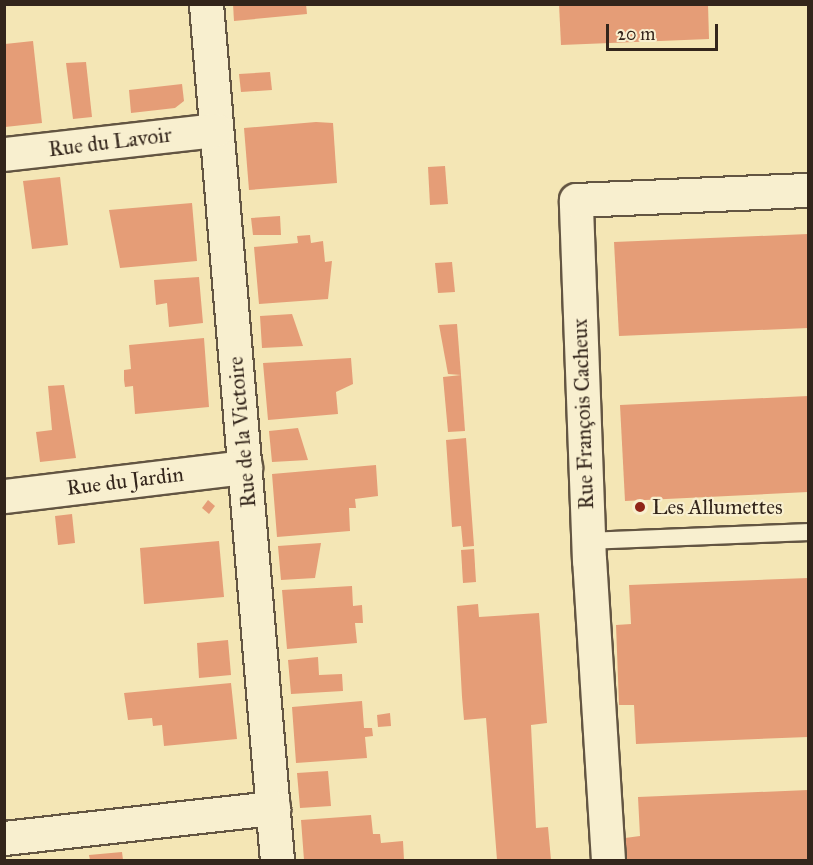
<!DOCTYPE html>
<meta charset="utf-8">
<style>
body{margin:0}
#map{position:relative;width:813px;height:865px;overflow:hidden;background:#f4e6b5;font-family:"IM FELL Great Primer",serif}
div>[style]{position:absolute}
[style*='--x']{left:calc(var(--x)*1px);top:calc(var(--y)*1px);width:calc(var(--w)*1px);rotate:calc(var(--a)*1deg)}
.building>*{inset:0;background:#e59d77}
.roads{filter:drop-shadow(2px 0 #635542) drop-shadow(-2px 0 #635542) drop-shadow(0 2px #635542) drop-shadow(0 -2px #635542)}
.lane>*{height:16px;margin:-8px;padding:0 8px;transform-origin:8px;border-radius:8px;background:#f8efcf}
.street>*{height:33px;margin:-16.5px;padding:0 16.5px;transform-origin:16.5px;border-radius:16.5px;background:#f8efcf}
.dots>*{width:16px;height:16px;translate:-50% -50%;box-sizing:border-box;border:3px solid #f8efcf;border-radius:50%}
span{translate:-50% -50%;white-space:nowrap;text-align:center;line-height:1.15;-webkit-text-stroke:4.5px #f8efcf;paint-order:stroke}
.street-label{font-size:21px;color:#33251b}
.poi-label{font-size:21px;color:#33251b}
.left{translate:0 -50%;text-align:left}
.frame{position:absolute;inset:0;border:6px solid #33251b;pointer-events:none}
.scale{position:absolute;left:606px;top:24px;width:112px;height:27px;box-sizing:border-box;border:3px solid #33251b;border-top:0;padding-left:8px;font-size:18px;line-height:21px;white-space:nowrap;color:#33251b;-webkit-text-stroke:4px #f8efcf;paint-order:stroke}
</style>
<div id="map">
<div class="building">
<i style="clip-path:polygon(233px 4px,306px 4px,307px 14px,234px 21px)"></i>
<i style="clip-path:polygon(559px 4px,708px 4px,709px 39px,561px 45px)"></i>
<i style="clip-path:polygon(33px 41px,42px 123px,5px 127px,5px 44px)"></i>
<i style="clip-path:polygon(86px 62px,92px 117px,73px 119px,66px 63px)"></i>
<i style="clip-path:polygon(270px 72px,272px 90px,241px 92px,239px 74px)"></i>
<i style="clip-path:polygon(182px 84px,184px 101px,175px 108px,131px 113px,129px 90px)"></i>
<i style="clip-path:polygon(316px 122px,333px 123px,337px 183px,249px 190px,244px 128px)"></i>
<i style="clip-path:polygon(445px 166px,448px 204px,430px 205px,428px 167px)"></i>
<i style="clip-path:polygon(60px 177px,68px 245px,32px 249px,23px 181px)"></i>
<i style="clip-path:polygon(192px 203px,197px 261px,120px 268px,109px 210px)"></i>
<i style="clip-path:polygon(280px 216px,281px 235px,253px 235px,251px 218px)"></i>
<i style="clip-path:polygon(808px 234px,808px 328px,619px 336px,614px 242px)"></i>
<i style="clip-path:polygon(310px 235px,311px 243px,323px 241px,325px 262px,332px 261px,328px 299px,259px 304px,254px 247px,298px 243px,297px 236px)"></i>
<i style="clip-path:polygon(452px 262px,455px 292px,438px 293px,435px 263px)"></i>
<i style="clip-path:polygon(199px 277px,203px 323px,169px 327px,167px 303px,156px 305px,154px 280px)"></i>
<i style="clip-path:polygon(292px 314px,303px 346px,262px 348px,260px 316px)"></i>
<i style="clip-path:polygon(457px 324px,461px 375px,448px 374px,439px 325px)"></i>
<i style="clip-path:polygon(204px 338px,209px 407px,135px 414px,133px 386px,125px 387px,124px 380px,124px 370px,131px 369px,129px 345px)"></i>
<i style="clip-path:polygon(351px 358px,353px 384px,336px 392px,338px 414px,268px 420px,263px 363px)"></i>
<i style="clip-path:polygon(461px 375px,465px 431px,448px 432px,443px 377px)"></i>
<i style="clip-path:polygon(64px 385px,76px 458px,40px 462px,36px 432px,52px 430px,48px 386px)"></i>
<i style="clip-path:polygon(808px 396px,808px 492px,625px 501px,620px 405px)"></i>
<i style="clip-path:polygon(298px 428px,308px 460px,272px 462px,269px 431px)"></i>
<i style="clip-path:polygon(466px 438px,474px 546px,463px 547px,461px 526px,452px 527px,446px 440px)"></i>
<i style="clip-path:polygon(376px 465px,378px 496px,355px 499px,356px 508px,349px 508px,350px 531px,277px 537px,272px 474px)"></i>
<i style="clip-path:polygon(208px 500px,215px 506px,209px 514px,202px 508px)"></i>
<i style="clip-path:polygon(72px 514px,75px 543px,58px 545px,55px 516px)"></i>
<i style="clip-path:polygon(219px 541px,224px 597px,144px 604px,140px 548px)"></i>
<i style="clip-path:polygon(321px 543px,315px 578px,281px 580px,278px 546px)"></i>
<i style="clip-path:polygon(474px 549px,476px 582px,463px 583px,461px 550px)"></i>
<i style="clip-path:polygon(808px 578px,808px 737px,636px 744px,634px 705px,619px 705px,616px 625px,631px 624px,629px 585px)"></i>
<i style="clip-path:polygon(352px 586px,353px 606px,362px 605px,363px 623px,355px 623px,357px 643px,287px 649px,282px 590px)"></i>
<i style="clip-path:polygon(478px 604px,479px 617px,539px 613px,547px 723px,531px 725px,536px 828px,548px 827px,551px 860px,497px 860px,486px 718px,464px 720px,462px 697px,457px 606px)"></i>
<i style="clip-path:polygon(228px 640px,231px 675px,199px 678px,197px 643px)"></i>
<i style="clip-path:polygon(318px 657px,319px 675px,342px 674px,343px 691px,291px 694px,288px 660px)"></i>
<i style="clip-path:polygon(231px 683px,237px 739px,164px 746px,162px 725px,153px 726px,152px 718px,128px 720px,124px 693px)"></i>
<i style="clip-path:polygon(362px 701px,364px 728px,372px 728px,373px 736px,365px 737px,367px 758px,296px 763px,292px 707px)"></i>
<i style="clip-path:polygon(390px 713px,391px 726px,378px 727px,377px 715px)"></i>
<i style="clip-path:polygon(328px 771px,331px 806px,300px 808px,297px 773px)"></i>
<i style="clip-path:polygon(808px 790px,808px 860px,626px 860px,625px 838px,640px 836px,638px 797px)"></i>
<i style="clip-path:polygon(371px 815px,373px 834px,380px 834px,381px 843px,403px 841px,404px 860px,304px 860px,301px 820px)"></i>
<i style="clip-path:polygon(122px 852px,123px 860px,90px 860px,89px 855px)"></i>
</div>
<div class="roads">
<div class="lane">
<i style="--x:588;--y:541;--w:220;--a:-2.3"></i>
</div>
<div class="street">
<i style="--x:206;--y:4;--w:859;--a:85.26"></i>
<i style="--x:4;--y:154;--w:213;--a:-6.5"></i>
<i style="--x:4;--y:496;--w:243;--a:-6.9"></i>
<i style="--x:4;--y:838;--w:271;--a:-6.4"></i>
<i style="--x:608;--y:860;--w:300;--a:-93.6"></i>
<i style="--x:589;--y:561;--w:361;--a:-92.1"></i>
<i style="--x:576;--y:200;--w:232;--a:-2.5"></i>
</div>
</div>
<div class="dots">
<i style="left:640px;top:507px;background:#8f2418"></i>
</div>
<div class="street-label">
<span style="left:110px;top:142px;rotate:-7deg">Rue du Lavoir</span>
<span style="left:583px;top:414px;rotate:-92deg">Rue François Cacheux</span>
<span style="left:242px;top:432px;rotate:-95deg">Rue de la Victoire</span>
<span style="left:125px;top:481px;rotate:-7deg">Rue du Jardin</span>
</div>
<div class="poi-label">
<span class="left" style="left:652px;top:507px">Les Allumettes</span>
</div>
<div class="frame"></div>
<div class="scale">20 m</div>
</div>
